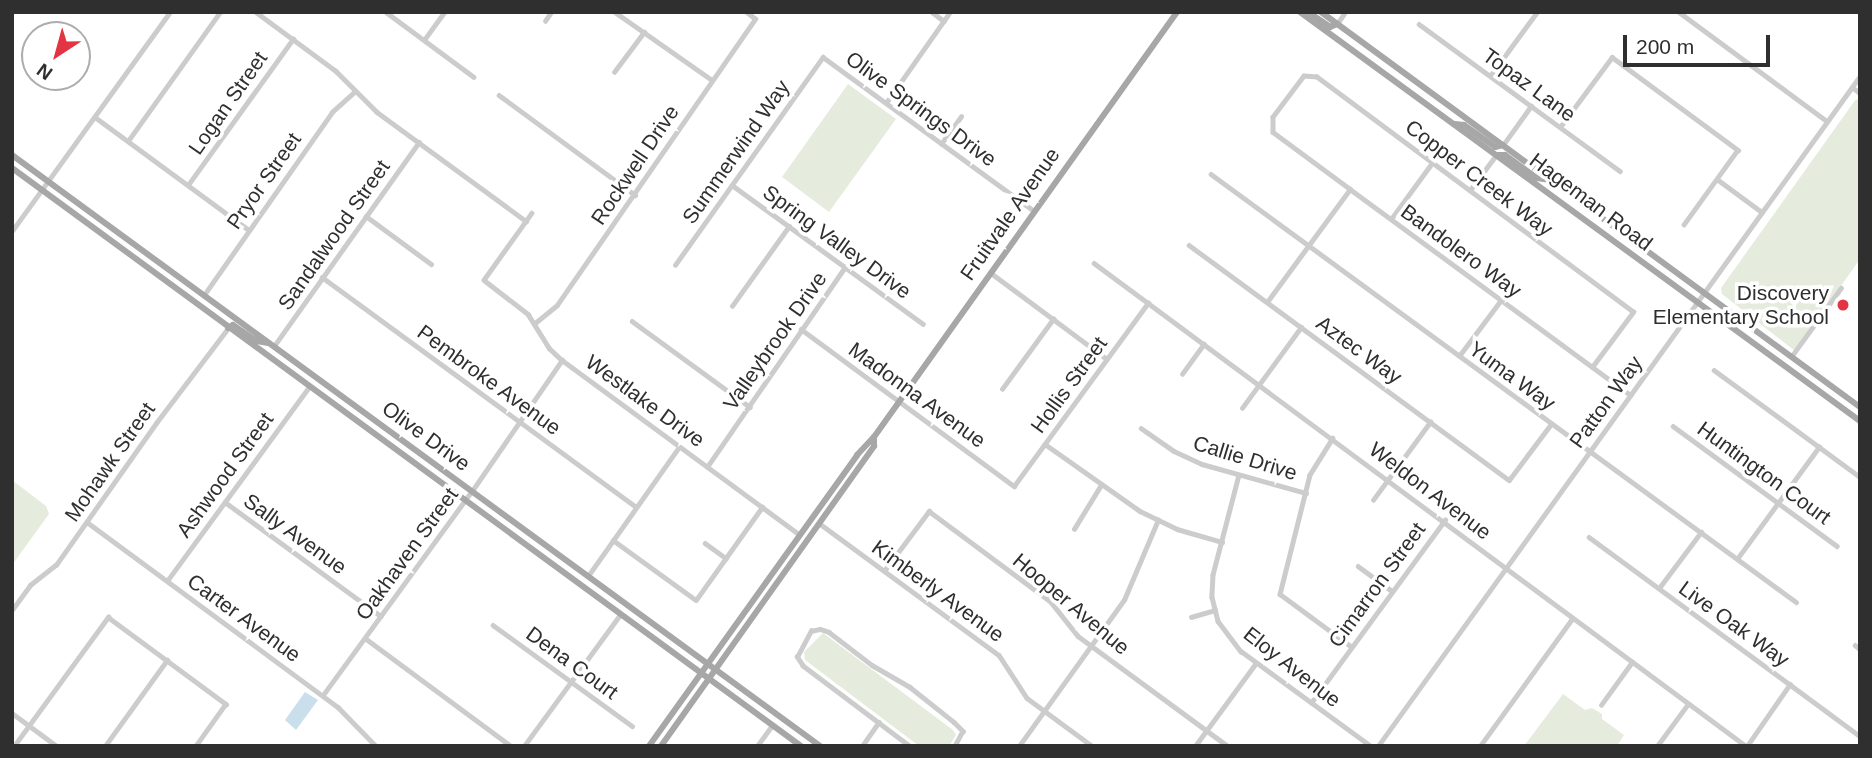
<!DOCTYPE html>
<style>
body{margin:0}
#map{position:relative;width:1872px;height:758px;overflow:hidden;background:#fff;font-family:Helvetica,sans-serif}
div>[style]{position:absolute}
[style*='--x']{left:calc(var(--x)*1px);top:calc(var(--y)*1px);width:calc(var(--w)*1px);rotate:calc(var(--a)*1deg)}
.green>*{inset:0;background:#e5ecdd}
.water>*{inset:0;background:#cadfec}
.minor>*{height:4.5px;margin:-2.25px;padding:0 2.25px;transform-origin:2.25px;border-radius:2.25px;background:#ccc}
.major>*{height:6px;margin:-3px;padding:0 3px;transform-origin:3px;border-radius:3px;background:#a7a7a7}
.dots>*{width:19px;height:19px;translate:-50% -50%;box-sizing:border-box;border:4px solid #fff;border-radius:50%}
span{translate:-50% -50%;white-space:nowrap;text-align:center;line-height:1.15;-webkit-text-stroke:7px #fff;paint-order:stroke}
.street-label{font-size:21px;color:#2f2f2f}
.poi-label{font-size:21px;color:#2f2f2f}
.right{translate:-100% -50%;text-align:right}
.frame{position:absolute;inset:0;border:14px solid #2f2f2f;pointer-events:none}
.north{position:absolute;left:21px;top:21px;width:70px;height:70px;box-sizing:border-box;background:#fff;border:2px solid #acacac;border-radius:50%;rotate:216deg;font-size:19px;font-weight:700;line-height:28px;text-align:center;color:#2f2f2f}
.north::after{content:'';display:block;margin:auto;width:24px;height:32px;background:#e33444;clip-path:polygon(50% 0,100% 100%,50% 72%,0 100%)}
.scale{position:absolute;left:1623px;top:35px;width:147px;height:32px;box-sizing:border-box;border:4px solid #2f2f2f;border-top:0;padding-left:9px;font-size:21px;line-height:24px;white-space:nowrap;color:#2f2f2f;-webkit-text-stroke:5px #fff;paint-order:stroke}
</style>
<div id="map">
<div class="green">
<i style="clip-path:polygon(848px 84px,896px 119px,829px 212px,782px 177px)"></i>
<i style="clip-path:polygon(1856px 99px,1860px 101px,1860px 259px,1795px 351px,1722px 294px,1721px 288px)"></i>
<i style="clip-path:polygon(12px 480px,46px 506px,49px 514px,12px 565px)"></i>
<i style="clip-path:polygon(823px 633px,953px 730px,956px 735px,949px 746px,919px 746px,805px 660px,804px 652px)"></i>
<i style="clip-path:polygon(1563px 694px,1585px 710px,1592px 708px,1602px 714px,1602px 719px,1624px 735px,1617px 746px,1524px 746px)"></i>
</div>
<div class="water">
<i style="clip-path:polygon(305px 692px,318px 700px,296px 730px,285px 720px)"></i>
</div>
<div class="minor">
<i style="--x:256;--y:12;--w:99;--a:36.4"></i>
<i style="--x:336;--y:71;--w:58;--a:45"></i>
<i style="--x:377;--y:112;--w:185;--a:36.2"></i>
<i style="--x:386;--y:12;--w:109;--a:36.5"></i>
<i style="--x:615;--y:12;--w:118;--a:35"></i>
<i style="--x:932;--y:12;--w:15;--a:37"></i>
<i style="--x:1679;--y:12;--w:184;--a:36.4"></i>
<i style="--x:545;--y:21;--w:11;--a:-56"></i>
<i style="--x:1337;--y:24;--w:14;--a:-56"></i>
<i style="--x:1419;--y:24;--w:249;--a:36.2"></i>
<i style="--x:424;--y:40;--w:34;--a:-54"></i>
<i style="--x:614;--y:72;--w:50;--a:-53.1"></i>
<i style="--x:1490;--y:76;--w:79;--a:-53.7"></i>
<i style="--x:1852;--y:87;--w:10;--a:37"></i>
<i style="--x:499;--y:95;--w:169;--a:36.3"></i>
<i style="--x:886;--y:103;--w:111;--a:-54.9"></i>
<i style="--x:95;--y:117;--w:191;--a:36.3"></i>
<i style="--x:1560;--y:127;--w:87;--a:-53.4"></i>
<i style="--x:1612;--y:57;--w:157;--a:36.4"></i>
<i style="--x:1738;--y:150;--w:92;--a:125.8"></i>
<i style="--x:128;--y:141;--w:158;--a:-54.5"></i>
<i style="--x:941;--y:144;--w:34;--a:-54"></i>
<i style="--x:1503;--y:145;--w:48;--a:-54.3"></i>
<i style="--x:1211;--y:174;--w:725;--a:36.19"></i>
<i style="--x:1717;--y:179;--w:56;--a:36.3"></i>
<i style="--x:188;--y:185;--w:180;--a:-54.3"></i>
<i style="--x:732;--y:185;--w:236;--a:36"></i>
<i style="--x:1470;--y:190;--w:44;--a:-53.4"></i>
<i style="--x:532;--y:213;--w:82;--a:125.6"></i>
<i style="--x:484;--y:280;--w:56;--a:37.7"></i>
<i style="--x:528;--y:314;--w:40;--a:58"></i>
<i style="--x:549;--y:348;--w:18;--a:43"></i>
<i style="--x:562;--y:360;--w:295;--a:36.3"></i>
<i style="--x:366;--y:216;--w:81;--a:36.4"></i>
<i style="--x:1391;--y:219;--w:69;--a:-53.8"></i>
<i style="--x:12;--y:231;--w:270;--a:-54.2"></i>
<i style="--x:1189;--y:245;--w:397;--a:36.3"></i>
<i style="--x:1509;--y:480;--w:70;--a:-53.1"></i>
<i style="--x:1094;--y:263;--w:811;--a:36.53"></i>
<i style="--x:675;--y:265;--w:255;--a:-54.6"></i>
<i style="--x:823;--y:57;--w:261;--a:36.1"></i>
<i style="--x:991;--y:273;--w:144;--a:36.6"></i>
<i style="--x:322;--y:277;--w:389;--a:36.2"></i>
<i style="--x:204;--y:295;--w:223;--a:-55"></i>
<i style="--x:332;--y:112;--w:31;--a:-42"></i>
<i style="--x:1267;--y:302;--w:140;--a:-53.7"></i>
<i style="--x:732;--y:306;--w:98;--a:-54.5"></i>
<i style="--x:632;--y:321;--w:146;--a:36.1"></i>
<i style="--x:535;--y:323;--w:28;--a:-39"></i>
<i style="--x:557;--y:305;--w:348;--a:-55.3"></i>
<i style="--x:755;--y:19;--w:11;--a:-142"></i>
<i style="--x:801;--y:329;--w:265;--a:36.4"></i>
<i style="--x:1014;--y:486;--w:227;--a:-53.8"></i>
<i style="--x:274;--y:346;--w:250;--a:-54.6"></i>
<i style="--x:1459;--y:356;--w:70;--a:-53.1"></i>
<i style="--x:1791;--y:357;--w:85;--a:-54.1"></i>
<i style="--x:1592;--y:367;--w:69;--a:-53.3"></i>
<i style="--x:1633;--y:312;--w:394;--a:-143.4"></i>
<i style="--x:1317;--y:77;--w:13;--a:-176"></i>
<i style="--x:1304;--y:76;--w:51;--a:127.1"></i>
<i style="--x:1273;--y:117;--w:15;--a:90"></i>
<i style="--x:1273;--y:132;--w:96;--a:36.5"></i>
<i style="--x:1350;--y:189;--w:348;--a:36.3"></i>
<i style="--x:1714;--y:370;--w:181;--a:36.2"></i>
<i style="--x:1182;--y:374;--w:37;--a:-54"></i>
<i style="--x:1002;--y:389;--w:87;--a:-53.9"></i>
<i style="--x:1242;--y:408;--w:100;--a:-53.9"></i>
<i style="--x:1673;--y:426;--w:203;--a:36.2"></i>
<i style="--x:1141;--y:428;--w:40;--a:34.9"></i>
<i style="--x:1174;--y:451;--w:31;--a:25"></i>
<i style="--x:1202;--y:464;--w:108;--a:15.6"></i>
<i style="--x:1333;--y:438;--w:44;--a:121.9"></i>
<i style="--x:1310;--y:475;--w:123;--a:104.1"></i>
<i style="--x:1280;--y:594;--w:89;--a:36.4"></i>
<i style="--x:1045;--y:444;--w:116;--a:35.2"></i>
<i style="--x:1140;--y:511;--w:41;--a:25.9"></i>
<i style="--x:1177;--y:529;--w:47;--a:16.1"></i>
<i style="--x:707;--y:467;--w:243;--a:-55.4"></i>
<i style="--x:1239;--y:475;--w:103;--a:104.6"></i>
<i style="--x:1213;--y:575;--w:22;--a:93"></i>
<i style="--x:1212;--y:597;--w:25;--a:76"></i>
<i style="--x:1218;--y:621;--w:38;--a:53"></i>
<i style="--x:1241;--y:651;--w:161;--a:36.2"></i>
<i style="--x:1373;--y:500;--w:97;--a:-53.8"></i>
<i style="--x:225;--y:502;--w:193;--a:36.2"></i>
<i style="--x:87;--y:522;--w:312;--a:36.4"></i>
<i style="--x:338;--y:707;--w:54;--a:45.7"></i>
<i style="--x:819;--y:523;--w:223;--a:36.3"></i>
<i style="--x:999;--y:655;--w:51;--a:56.9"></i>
<i style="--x:1027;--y:698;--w:81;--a:36.4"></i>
<i style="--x:1074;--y:529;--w:52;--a:-58.5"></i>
<i style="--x:1589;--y:537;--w:336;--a:36.3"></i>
<i style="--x:613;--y:540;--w:102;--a:35.9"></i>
<i style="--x:696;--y:600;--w:114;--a:-54.6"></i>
<i style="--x:705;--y:543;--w:26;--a:36"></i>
<i style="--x:1737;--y:559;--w:139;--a:-53.8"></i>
<i style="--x:1358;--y:566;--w:42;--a:36.3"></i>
<i style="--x:884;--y:571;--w:75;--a:-53.1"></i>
<i style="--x:929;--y:511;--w:152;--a:36.7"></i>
<i style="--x:1051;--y:602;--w:43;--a:51.5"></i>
<i style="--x:1078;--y:636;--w:186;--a:36.3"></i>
<i style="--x:588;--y:576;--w:158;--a:-54.8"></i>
<i style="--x:167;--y:581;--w:240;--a:-53.8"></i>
<i style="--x:1659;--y:588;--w:70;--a:-53.1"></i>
<i style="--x:12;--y:610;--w:31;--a:-54"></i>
<i style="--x:30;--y:585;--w:33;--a:-38"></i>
<i style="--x:56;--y:565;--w:174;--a:-54.8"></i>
<i style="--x:156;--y:423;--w:119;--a:-52.8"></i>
<i style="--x:1191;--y:617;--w:25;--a:-16"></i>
<i style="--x:493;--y:625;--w:172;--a:36"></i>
<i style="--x:365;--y:638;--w:182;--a:36.5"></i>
<i style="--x:1855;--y:645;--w:6;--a:39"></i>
<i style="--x:323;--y:695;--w:253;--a:-53.9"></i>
<i style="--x:472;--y:491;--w:159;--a:-55.5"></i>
<i style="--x:1311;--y:703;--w:227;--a:-53.8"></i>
<i style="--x:1601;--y:705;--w:53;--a:-54.2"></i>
<i style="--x:12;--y:713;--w:56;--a:36.3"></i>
<i style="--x:14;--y:746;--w:160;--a:-53.9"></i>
<i style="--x:108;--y:617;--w:147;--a:36.4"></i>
<i style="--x:226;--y:704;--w:52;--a:125.5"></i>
<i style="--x:105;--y:746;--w:106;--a:-54.2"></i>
<i style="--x:524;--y:746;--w:162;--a:-53.8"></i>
<i style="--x:757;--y:746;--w:26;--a:-54"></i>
<i style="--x:862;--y:746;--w:29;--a:-55"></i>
<i style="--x:909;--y:746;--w:133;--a:-143"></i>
<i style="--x:803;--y:666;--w:11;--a:-124"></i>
<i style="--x:797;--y:657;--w:30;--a:-62"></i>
<i style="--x:811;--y:631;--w:9;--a:-13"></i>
<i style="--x:820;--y:629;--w:9;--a:18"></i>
<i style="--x:829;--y:632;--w:54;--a:37.5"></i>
<i style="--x:872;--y:665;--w:44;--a:30.1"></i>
<i style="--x:910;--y:687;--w:56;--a:38.5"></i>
<i style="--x:954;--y:722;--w:13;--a:45"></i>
<i style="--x:963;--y:731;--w:17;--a:118"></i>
<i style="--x:1019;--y:746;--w:180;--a:-54.3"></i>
<i style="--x:1124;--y:600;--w:87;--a:-67"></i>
<i style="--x:1195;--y:746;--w:103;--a:-53.7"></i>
<i style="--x:1378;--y:746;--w:825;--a:-54.27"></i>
<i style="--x:1480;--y:746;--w:157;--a:-54.1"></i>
<i style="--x:1657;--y:746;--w:52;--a:-53.6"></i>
<i style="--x:1747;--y:746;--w:75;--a:-55.3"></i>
</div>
<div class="major">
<i style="--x:1300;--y:12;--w:693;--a:36.14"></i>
<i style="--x:1308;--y:12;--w:27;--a:34"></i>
<i style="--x:1330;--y:27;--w:8;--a:-23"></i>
<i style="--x:1321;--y:12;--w:668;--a:36.24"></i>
<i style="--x:1455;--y:124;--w:9;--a:6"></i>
<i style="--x:1464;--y:125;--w:38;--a:35"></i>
<i style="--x:1495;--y:147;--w:8;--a:-14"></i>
<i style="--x:12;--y:155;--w:1001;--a:36.18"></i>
<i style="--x:1498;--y:155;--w:7;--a:0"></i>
<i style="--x:1505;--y:155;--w:39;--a:36"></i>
<i style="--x:1537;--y:178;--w:12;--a:9"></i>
<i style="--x:12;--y:168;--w:978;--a:36.23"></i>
<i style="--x:228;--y:328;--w:6;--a:-31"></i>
<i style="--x:233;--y:325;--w:29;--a:34"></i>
<i style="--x:257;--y:341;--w:10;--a:11"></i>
<i style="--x:649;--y:746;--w:358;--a:-54.4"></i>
<i style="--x:857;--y:455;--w:25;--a:-47"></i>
<i style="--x:874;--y:437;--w:522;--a:-54.51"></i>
<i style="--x:661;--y:746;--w:368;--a:-54.6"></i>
<i style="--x:874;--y:446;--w:9;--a:-90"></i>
</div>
<div class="dots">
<i style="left:1843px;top:305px;background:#e33444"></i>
</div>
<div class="street-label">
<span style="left:1529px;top:85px;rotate:36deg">Topaz Lane</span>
<span style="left:228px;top:103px;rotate:-55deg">Logan Street</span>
<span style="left:921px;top:109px;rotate:36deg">Olive Springs Drive</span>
<span style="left:736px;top:152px;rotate:-55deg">Summerwind Way</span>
<span style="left:635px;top:165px;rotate:-56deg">Rockwell Drive</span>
<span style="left:1479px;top:178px;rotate:37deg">Copper Creek Way</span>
<span style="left:264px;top:181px;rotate:-55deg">Pryor Street</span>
<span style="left:1591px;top:202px;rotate:37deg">Hageman Road</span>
<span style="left:1010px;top:214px;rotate:-55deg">Fruitvale Avenue</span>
<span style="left:334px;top:235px;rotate:-55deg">Sandalwood Street</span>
<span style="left:837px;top:242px;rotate:36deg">Spring Valley Drive</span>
<span style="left:1461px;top:251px;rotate:36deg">Bandolero Way</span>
<span style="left:775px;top:341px;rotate:-55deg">Valleybrook Drive</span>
<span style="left:1359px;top:350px;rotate:36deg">Aztec Way</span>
<span style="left:1512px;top:376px;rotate:36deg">Yuma Way</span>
<span style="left:489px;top:380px;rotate:36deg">Pembroke Avenue</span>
<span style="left:1069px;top:385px;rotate:-54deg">Hollis Street</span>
<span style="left:917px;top:395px;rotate:36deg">Madonna Avenue</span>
<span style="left:645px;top:401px;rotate:36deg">Westlake Drive</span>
<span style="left:1606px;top:402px;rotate:-54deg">Patton Way</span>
<span style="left:426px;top:436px;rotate:36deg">Olive Drive</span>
<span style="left:1245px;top:458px;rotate:17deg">Callie Drive</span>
<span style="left:110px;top:462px;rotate:-55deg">Mohawk Street</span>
<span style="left:1764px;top:473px;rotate:36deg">Huntington Court</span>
<span style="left:225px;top:475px;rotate:-54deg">Ashwood Street</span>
<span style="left:1430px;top:491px;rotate:37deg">Weldon Avenue</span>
<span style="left:295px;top:534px;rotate:36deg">Sally Avenue</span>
<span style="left:407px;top:554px;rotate:-54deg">Oakhaven Street</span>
<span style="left:1377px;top:585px;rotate:-54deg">Cimarron Street</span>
<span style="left:938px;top:591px;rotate:36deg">Kimberly Avenue</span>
<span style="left:1071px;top:604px;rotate:40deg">Hooper Avenue</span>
<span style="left:244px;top:618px;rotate:36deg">Carter Avenue</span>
<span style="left:1734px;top:624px;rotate:36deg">Live Oak Way</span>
<span style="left:572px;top:663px;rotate:36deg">Dena Court</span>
<span style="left:1292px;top:667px;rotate:38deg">Eloy Avenue</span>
</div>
<div class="poi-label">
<span class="right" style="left:1829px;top:305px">Discovery<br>Elementary School</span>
</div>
<div class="frame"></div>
<div class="north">N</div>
<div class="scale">200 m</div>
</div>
